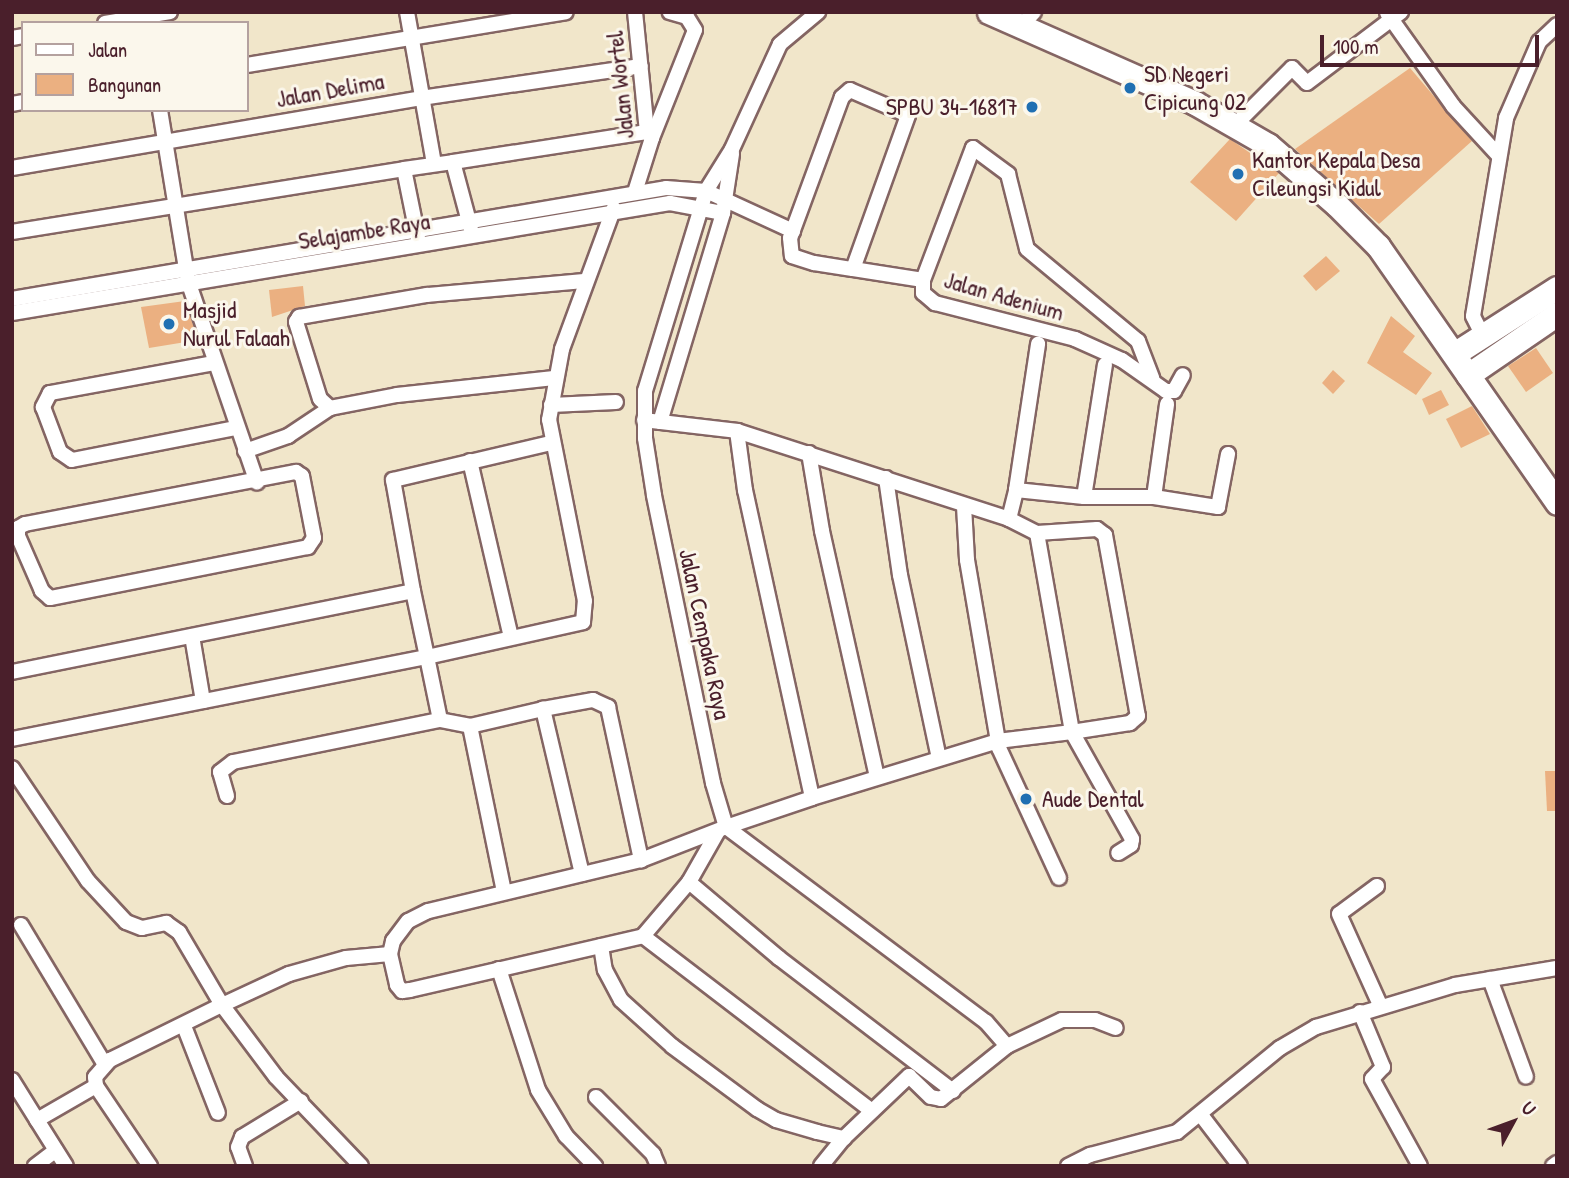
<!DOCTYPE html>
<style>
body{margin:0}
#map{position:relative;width:1569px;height:1178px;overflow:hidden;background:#f1e6ca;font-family:"Patrick Hand",sans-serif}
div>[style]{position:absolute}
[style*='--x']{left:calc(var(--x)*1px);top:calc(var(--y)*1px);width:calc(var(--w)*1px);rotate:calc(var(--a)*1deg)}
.building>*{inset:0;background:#ebb081}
.roads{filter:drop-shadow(2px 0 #846563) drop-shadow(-2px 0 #846563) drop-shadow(0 2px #846563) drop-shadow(0 -2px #846563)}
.street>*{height:14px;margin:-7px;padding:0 7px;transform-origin:7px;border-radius:7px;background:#fff}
.primary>*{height:23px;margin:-11.5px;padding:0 11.5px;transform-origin:11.5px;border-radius:11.5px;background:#fff}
.dots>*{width:19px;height:19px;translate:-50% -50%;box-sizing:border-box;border:4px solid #fbf7ec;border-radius:50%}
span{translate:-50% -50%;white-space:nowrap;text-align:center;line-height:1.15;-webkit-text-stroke:6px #fbf7ec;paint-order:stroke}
.poi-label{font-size:24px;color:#4a1f2b}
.left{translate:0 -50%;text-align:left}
.right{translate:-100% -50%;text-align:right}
.street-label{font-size:24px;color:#4a1f2b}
.frame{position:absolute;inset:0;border:14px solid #4a1f2b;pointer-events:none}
.legend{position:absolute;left:21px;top:21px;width:228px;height:91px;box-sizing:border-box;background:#fbf7ec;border:2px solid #b4a19f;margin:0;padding:9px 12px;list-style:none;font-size:21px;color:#4a1f2b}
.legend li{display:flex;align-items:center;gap:14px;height:35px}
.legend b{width:35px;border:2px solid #b4a19f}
.north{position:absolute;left:1478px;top:1087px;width:70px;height:70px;-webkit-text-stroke:5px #fbf7ec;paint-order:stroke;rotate:49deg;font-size:19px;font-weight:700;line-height:28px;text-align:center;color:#4a1f2b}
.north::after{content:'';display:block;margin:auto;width:24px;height:32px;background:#4a1f2b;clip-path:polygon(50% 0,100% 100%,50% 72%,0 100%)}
.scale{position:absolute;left:1320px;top:35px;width:219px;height:32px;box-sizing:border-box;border:4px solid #4a1f2b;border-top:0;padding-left:9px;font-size:21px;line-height:24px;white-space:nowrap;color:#4a1f2b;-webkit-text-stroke:5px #fbf7ec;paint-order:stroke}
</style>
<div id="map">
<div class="building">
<i style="clip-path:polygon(1410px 68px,1472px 141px,1379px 224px,1295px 149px)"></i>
<i style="clip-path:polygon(1230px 139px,1279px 173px,1236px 221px,1190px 182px)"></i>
<i style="clip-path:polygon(1326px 256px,1340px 271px,1316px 291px,1303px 276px)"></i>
<i style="clip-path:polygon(303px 286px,305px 306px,272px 317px,269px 290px)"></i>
<i style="clip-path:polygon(185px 301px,198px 340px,149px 348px,141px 307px)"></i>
<i style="clip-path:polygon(1391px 316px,1415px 336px,1403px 352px,1432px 373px,1416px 395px,1367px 363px)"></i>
<i style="clip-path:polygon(1536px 348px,1553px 373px,1526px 392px,1508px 366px)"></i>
<i style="clip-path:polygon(1333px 370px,1345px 381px,1333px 394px,1322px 383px)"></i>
<i style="clip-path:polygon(1441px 390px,1449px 405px,1429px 415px,1422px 399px)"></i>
<i style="clip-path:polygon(1472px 406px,1490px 434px,1461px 448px,1446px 419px)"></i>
<i style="clip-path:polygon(1545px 771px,1557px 771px,1557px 811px,1547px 811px)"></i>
</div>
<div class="roads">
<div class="street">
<i style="--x:407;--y:12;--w:154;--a:79.9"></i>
<i style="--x:1387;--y:13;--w:114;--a:54.6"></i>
<i style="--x:1453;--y:106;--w:67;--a:47.4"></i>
<i style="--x:105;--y:23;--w:66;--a:-9.6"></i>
<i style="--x:1021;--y:26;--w:19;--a:-47"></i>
<i style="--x:12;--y:38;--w:11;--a:-10"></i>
<i style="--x:247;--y:65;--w:323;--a:-9.4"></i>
<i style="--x:12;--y:104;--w:11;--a:-10"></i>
<i style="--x:160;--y:110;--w:173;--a:80.7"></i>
<i style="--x:188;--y:281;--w:213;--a:71.1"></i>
<i style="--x:1234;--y:126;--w:82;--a:-45"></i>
<i style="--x:1292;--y:68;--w:21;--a:45"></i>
<i style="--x:1307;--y:83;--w:118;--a:-37.1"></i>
<i style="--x:652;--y:138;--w:116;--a:-68.3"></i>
<i style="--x:695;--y:30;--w:15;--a:-122"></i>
<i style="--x:687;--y:17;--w:18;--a:-164"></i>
<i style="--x:453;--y:162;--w:196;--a:-8.8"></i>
<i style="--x:12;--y:168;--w:415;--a:-9.7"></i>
<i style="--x:421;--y:98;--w:222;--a:-8.3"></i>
<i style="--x:635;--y:192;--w:57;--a:-72.5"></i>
<i style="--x:652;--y:138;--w:8;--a:-130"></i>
<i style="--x:647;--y:132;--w:121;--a:-95.7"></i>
<i style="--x:12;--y:232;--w:397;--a:-9.1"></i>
<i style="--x:418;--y:238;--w:70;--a:-101.5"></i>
<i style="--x:404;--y:169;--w:49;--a:-8.1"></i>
<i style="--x:453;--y:162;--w:69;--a:75"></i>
<i style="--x:853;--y:269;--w:164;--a:-70.3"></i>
<i style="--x:908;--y:115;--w:63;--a:-156.7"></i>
<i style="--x:850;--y:90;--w:11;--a:139"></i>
<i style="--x:842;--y:97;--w:150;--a:110.2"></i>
<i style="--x:790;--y:238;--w:18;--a:84"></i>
<i style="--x:792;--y:256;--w:23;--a:18"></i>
<i style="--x:814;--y:263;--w:39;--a:9"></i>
<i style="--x:853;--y:269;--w:71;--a:8.9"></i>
<i style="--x:923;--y:280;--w:13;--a:90"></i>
<i style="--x:923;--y:293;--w:16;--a:40"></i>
<i style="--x:935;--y:303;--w:145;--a:14.4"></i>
<i style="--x:1075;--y:339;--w:51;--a:24.1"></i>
<i style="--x:1122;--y:360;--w:54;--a:35.2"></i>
<i style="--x:1166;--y:391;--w:8;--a:0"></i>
<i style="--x:1174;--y:391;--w:18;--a:-61"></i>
<i style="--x:923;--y:280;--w:141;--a:-69.3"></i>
<i style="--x:973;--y:148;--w:44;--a:36.6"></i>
<i style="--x:1008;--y:174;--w:77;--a:75.8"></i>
<i style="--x:1027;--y:249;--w:144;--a:39.7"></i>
<i style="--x:1138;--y:341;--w:40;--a:69"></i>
<i style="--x:12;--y:299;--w:663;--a:-9.63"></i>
<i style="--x:666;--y:188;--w:40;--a:4.3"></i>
<i style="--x:706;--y:191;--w:96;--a:24.7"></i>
<i style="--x:12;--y:313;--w:667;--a:-9.49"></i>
<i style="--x:670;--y:203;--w:54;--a:10.7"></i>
<i style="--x:1483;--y:336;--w:22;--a:-117"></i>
<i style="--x:1473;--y:316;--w:201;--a:-80.5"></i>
<i style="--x:1506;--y:118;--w:83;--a:-66.5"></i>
<i style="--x:1539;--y:42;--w:25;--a:-43"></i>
<i style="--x:214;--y:363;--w:167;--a:169.6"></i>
<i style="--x:50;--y:393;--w:16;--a:117"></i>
<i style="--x:43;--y:407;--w:48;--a:69.3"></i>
<i style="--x:60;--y:452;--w:14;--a:34"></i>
<i style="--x:72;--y:460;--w:166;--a:-11.1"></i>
<i style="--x:554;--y:378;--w:158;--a:173.8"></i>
<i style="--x:397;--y:395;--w:68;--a:169"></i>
<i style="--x:330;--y:408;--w:13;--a:-138"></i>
<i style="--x:320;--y:399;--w:81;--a:-107.3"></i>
<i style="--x:296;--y:322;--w:6;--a:-59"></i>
<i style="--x:299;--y:317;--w:130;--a:-9.8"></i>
<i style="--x:427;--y:295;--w:159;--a:-5.1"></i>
<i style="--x:551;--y:405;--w:65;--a:-2.6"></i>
<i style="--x:644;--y:420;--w:94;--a:6.7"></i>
<i style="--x:737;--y:431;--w:286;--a:17.9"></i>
<i style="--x:1009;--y:519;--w:31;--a:27"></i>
<i style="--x:1037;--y:533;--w:202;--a:80"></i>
<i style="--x:1072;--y:732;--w:75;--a:173.1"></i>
<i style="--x:998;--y:741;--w:195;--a:163"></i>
<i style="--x:812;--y:798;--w:91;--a:161.4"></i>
<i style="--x:726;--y:827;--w:91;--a:158.8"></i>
<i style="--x:641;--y:860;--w:219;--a:166.5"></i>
<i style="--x:428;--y:911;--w:22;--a:153"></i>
<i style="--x:408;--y:921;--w:25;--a:127"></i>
<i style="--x:393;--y:941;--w:13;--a:103"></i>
<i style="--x:390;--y:954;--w:32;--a:77"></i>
<i style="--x:397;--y:985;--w:8;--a:50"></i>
<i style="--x:402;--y:991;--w:8;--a:-7"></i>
<i style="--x:410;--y:990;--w:239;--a:-13"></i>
<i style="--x:643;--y:936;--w:71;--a:-49.6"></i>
<i style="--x:689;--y:882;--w:59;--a:-60.4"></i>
<i style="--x:660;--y:422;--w:218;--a:-73.2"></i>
<i style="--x:723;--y:213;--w:60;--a:-81.3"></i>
<i style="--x:737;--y:431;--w:60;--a:82.3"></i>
<i style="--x:745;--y:490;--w:315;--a:77.7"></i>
<i style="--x:245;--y:451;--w:46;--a:-19.2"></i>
<i style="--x:288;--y:436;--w:50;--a:-33.7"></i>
<i style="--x:809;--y:453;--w:79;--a:80.5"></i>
<i style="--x:822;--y:531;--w:252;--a:77.4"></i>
<i style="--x:470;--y:461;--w:181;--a:76.9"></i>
<i style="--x:296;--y:472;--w:7;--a:34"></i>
<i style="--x:302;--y:476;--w:63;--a:79"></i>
<i style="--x:314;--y:538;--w:11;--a:124"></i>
<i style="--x:308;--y:547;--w:263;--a:168.8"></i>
<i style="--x:50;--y:598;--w:11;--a:-139"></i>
<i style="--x:42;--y:591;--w:60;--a:-113.6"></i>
<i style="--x:18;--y:536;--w:8;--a:-90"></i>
<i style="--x:18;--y:528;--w:8;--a:-30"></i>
<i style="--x:25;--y:524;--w:276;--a:-10.9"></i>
<i style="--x:886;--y:478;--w:98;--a:81.8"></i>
<i style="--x:900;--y:575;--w:187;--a:78"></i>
<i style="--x:1016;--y:490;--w:148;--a:-81.4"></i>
<i style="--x:1084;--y:497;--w:134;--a:-81"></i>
<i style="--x:1154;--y:497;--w:94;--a:-82"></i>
<i style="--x:964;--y:506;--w:54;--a:86.8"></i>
<i style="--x:967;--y:560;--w:191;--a:80.3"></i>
<i style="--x:999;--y:748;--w:143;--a:65.2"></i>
<i style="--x:1009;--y:519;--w:30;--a:-76"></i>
<i style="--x:1016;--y:490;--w:68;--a:5.9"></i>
<i style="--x:1084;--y:497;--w:70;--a:0"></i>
<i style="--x:1154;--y:497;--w:65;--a:8.9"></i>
<i style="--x:1218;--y:507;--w:54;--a:-79.3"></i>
<i style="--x:1037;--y:533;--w:60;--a:-3.8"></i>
<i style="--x:1097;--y:529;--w:10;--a:37"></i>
<i style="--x:1105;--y:535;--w:184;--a:79.7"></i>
<i style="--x:1138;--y:716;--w:11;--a:139"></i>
<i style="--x:1130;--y:723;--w:59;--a:171.2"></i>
<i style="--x:1072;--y:732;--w:123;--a:60.7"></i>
<i style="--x:1132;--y:839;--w:6;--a:99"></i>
<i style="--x:1131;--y:845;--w:15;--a:148"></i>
<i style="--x:413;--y:591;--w:67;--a:78"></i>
<i style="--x:427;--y:657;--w:160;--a:-12.6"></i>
<i style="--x:583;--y:622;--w:21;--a:-85"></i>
<i style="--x:585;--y:601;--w:185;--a:-101.2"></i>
<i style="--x:549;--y:420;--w:72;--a:-79.6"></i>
<i style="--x:562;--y:349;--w:150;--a:-69.8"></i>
<i style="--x:192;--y:636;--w:66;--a:80.4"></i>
<i style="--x:12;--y:672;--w:409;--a:-11.4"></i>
<i style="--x:413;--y:591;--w:113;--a:-100.2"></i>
<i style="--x:393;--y:480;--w:162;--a:-13.2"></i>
<i style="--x:470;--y:726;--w:169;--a:78.4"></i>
<i style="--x:12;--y:739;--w:423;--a:-11.2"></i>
<i style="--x:427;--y:657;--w:64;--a:78.3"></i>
<i style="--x:12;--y:768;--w:136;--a:56.1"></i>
<i style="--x:88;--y:881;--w:56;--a:47.2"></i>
<i style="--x:126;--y:922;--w:17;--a:21"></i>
<i style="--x:142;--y:928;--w:25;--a:-12"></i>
<i style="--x:166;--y:923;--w:16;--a:35"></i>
<i style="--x:179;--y:932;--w:85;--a:59.5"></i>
<i style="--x:222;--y:1005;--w:90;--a:53.1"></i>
<i style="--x:276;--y:1077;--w:123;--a:46.3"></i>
<i style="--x:227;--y:796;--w:25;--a:-106"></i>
<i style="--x:220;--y:772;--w:16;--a:-38"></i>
<i style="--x:233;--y:762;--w:211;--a:-11.5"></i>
<i style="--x:440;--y:720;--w:31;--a:11"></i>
<i style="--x:470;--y:726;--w:75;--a:-13.1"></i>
<i style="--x:582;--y:874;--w:170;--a:-103.3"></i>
<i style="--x:543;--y:709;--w:51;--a:-10.2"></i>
<i style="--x:593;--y:700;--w:17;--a:25"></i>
<i style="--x:608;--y:707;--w:157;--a:77.8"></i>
<i style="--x:689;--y:882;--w:118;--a:40.2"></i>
<i style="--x:779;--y:958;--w:219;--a:37.4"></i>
<i style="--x:1377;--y:886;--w:47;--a:143.6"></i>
<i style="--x:1339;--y:914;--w:100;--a:65.7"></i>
<i style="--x:21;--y:925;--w:163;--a:59"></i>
<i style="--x:643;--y:936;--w:288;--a:37.4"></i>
<i style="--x:601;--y:946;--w:24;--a:81"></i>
<i style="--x:605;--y:970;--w:34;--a:62"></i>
<i style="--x:621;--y:1000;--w:69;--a:42"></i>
<i style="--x:672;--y:1046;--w:106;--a:36.5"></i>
<i style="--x:757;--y:1109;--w:22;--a:30"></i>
<i style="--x:776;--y:1120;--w:43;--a:16.3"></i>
<i style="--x:817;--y:1132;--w:28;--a:13"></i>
<i style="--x:844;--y:1138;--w:90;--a:-43.6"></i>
<i style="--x:909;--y:1076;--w:30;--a:44"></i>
<i style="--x:931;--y:1097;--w:10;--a:11"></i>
<i style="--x:941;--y:1099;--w:85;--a:-38.8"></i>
<i style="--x:1007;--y:1046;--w:32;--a:-131"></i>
<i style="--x:986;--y:1022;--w:325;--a:-143.1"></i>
<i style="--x:726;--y:827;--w:46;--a:-106.5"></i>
<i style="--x:713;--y:783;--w:294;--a:-101.6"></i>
<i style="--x:654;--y:495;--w:58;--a:-99"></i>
<i style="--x:645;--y:438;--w:47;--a:-90"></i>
<i style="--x:645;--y:391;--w:209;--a:-73"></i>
<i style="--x:706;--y:191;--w:49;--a:-58.2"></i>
<i style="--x:732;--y:149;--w:115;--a:-65.4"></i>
<i style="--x:780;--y:44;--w:50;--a:-40.1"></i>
<i style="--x:499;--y:969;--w:127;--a:72.1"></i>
<i style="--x:538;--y:1090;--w:54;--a:58.7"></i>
<i style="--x:566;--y:1136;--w:42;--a:46"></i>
<i style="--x:1490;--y:979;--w:104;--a:69.8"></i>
<i style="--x:1360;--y:1012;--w:60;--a:67.3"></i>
<i style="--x:1383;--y:1067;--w:16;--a:133"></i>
<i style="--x:1372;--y:1079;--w:99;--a:61.1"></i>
<i style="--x:184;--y:1026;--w:93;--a:68.7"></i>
<i style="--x:1007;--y:1046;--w:61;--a:-25.3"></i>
<i style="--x:1062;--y:1020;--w:33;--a:0"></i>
<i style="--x:1095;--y:1020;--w:22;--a:21"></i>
<i style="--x:12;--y:1080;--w:47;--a:58"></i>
<i style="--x:37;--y:1120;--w:68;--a:-30"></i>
<i style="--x:96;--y:1086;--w:9;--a:-96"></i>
<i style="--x:95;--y:1077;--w:23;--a:-49"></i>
<i style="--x:110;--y:1060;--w:125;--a:-26.2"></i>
<i style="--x:222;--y:1005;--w:74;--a:-24.8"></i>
<i style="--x:289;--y:974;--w:59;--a:-15.7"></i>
<i style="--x:346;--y:958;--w:44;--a:-5.2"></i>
<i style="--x:96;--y:1086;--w:97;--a:56"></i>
<i style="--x:596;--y:1097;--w:81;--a:45"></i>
<i style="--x:653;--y:1154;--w:13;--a:67"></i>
<i style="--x:1201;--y:1115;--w:64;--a:52.6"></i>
<i style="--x:37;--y:1120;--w:54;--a:57.8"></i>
<i style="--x:35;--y:1166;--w:26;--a:-37"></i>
<i style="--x:245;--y:1166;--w:20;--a:-110"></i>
<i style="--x:238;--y:1147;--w:11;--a:-68"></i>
<i style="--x:242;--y:1137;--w:69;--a:-31.4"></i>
<i style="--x:821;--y:1166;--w:36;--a:-51"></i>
<i style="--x:1068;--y:1166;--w:25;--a:-27"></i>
<i style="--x:1090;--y:1155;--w:90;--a:-14.8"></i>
<i style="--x:1177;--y:1132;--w:133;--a:-39.2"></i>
<i style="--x:1280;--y:1048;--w:42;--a:-30.3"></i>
<i style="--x:1316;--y:1027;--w:145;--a:-16.8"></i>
<i style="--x:1455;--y:985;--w:103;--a:-9.5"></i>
<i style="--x:1553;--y:1166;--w:5;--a:-37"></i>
</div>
<div class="primary">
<i style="--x:989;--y:12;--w:225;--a:23.8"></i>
<i style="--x:1195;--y:103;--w:84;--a:29.9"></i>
<i style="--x:1268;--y:145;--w:91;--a:41"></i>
<i style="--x:1337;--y:205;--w:58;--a:45"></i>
<i style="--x:1378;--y:246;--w:313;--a:55.1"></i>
<i style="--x:1454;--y:354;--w:122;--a:-32.7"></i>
<i style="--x:1468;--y:375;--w:108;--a:-34.4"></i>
</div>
</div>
<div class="dots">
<i style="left:1130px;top:88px;background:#1f6fb2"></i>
<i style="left:1032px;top:107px;background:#1f6fb2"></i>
<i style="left:1238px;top:174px;background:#1f6fb2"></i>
<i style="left:169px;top:324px;background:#1f6fb2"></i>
<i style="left:1026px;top:799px;background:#1f6fb2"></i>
</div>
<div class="poi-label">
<span class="left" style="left:1144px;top:88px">SD Negeri<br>Cipicung 02</span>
<span class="right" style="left:1018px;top:107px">SPBU 34-16817</span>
<span class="left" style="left:1252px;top:174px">Kantor Kepala Desa<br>Cileungsi Kidul</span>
<span class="left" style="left:183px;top:324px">Masjid<br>Nurul Falaah</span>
<span class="left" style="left:1042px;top:799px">Aude Dental</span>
</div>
<div class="street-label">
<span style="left:620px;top:85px;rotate:-96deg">Jalan Wortel</span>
<span style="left:330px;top:90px;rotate:-10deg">Jalan Delima</span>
<span style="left:364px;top:231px;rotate:-9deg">Selajambe Raya</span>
<span style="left:1004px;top:296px;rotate:16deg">Jalan Adenium</span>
<span style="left:705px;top:634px;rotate:78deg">Jalan Cempaka Raya</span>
</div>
<div class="frame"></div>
<ul class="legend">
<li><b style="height:9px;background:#fff"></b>Jalan</li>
<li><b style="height:19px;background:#ebb081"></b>Bangunan</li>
</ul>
<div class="north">U</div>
<div class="scale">100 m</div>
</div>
